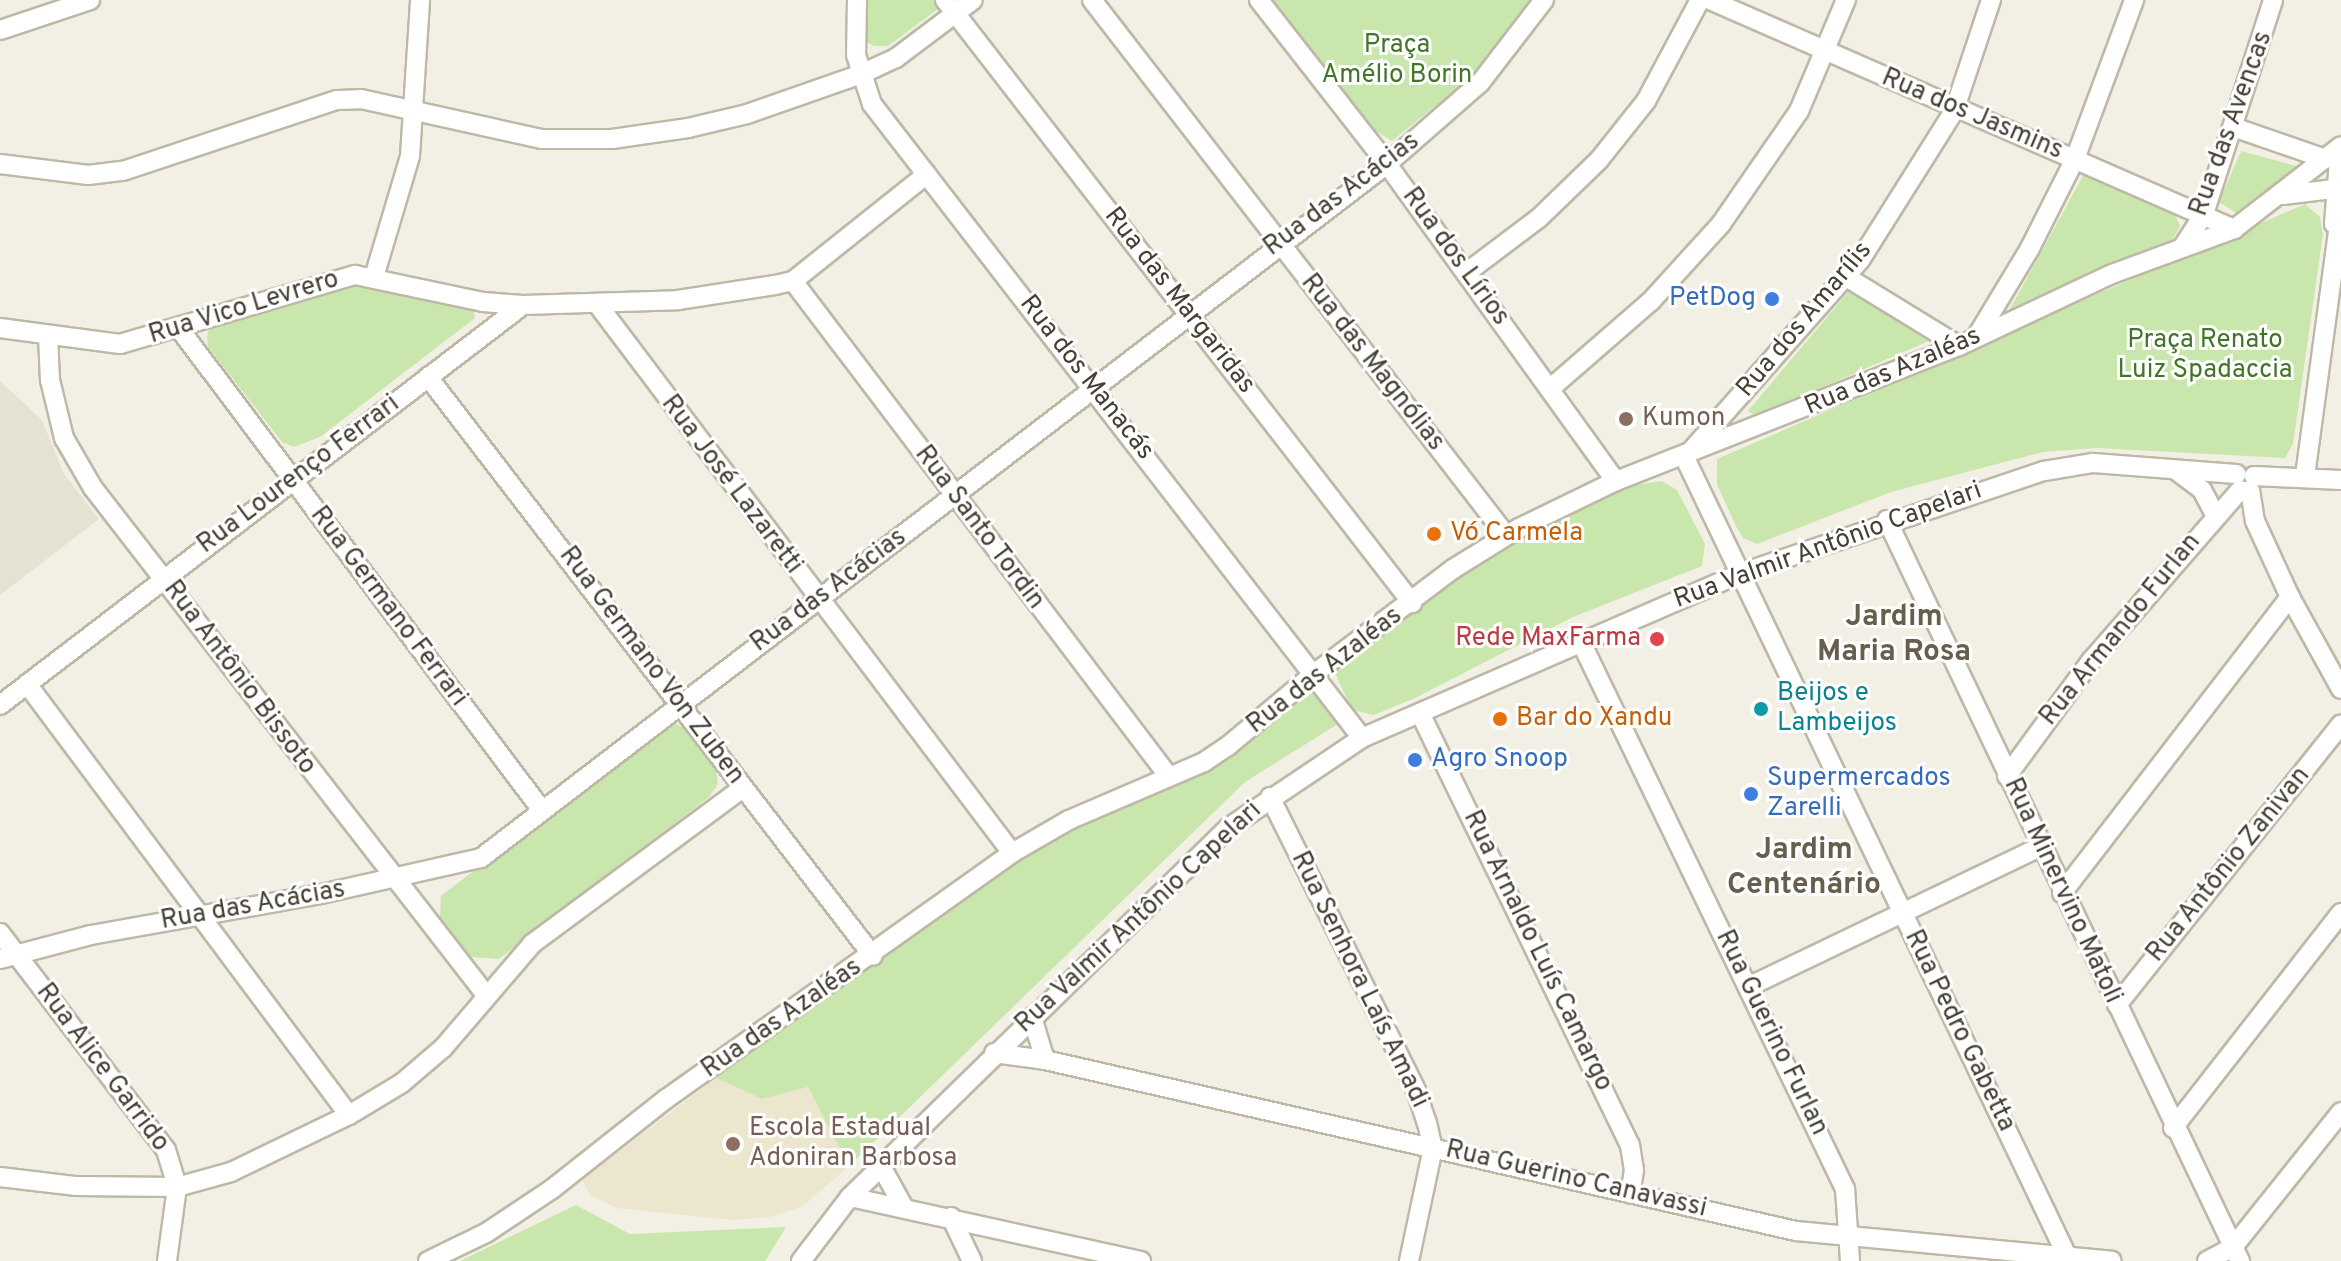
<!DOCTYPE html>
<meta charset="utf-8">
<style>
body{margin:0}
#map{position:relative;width:2341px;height:1261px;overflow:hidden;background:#f2efe4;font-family:Overpass,sans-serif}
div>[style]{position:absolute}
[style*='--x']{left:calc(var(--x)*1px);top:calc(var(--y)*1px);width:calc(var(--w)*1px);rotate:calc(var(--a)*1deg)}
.residential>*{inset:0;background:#e6e2d2}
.education>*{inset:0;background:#ece6ce}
.green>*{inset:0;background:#c9e7ac}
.roads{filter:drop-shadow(2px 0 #beb8a7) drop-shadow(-2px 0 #beb8a7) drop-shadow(0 2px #beb8a7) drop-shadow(0 -2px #beb8a7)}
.minor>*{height:18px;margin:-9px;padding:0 9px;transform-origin:9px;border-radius:9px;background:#fff}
.dots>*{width:22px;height:22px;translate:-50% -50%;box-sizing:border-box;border:4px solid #fff;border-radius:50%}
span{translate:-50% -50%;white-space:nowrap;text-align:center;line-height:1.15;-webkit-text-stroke:6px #fff;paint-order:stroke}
.park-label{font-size:26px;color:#407627}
.street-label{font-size:26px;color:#453f34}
.shop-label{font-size:26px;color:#366cbe}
.right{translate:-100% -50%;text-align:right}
.left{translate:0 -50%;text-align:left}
.education-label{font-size:26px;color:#785e54}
.food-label{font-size:26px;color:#c56008}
.health-label{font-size:26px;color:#be3a42}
.culture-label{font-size:26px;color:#0d838f}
.quarter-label{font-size:30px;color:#675e4b;font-weight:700}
</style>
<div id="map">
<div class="residential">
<i style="clip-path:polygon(0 381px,42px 420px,64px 474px,99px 519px,0 595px)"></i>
</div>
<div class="education">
<i style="clip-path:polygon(716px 1078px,762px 1099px,808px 1087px,849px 1166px,803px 1206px,770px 1217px,733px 1220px,617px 1208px,590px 1195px,582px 1180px)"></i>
</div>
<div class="green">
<i style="clip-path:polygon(865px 0,937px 0,938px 2px,938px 9px,888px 46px,874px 46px,864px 40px)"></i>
<i style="clip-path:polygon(1273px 0,1533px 0,1470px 78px,1392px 141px,1369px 127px)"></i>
<i style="clip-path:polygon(2241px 151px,2304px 168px,2300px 180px,2236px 213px,2219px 202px)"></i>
<i style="clip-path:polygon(2084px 174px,2175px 215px,2180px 226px,2173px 239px,2010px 309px)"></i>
<i style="clip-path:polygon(2305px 204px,2320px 217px,2323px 234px,2293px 444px,2285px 458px,2096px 448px,2043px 452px,1891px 492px,1757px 544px,1743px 538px,1737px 528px,1717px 485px,1717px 459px)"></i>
<i style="clip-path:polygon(351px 279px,473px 309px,475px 318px,320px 437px,294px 447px,282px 442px,208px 347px,207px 336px,210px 326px)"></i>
<i style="clip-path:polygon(1849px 291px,1931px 340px,1756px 416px,1748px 411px)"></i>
<i style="clip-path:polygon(1662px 481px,1677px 490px,1705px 544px,1702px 566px,1573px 617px,1415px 698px,1374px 715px,1352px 710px,1335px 673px,1471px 564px,1540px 525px,1628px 486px)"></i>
<i style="clip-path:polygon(1315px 691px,1338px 724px,1245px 782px,849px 1166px,808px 1087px,762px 1099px,716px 1078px,1070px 820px,1211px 766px)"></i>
<i style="clip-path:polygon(675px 724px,690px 730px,716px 768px,718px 784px,709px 797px,499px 959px,471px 957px,440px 918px,441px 896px,657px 729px)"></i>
<i style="clip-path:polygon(576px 1205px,630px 1234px,786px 1227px,765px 1261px,460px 1261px)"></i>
</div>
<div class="roads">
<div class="minor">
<i style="--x:857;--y:0;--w:55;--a:91"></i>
<i style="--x:856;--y:55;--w:52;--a:71.9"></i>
<i style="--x:872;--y:104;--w:801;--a:52.3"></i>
<i style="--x:945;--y:0;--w:763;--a:52.24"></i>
<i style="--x:1092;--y:0;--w:676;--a:52.27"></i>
<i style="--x:1259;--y:0;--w:208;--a:52"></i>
<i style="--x:1387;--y:164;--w:391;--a:54.2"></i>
<i style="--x:1710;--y:0;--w:572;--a:23.61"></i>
<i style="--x:1991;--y:0;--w:117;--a:108.4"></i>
<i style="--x:1954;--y:111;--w:176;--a:122.2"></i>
<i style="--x:1860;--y:260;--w:264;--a:131.5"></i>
<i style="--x:1685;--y:458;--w:887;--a:64.42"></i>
<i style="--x:0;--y:30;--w:95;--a:-18.4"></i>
<i style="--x:2233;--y:127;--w:98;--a:19"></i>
<i style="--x:0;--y:164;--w:89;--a:7.1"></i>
<i style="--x:88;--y:175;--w:35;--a:-7"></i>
<i style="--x:123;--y:171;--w:225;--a:-18.4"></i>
<i style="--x:337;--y:100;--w:24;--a:-2"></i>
<i style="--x:361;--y:99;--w:185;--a:12.5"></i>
<i style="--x:542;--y:139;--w:70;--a:0"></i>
<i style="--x:612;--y:139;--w:77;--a:-8.2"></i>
<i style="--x:688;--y:128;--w:61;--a:-13.3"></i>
<i style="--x:747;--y:114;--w:119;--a:-19.2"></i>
<i style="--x:859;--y:75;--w:41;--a:-24.7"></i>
<i style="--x:896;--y:58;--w:96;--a:-37"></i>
<i style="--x:2283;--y:195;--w:50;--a:-6.8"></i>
<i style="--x:2333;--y:189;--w:11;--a:-41"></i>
<i style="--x:2334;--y:224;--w:77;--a:-85.5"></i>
<i style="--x:2184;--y:245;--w:37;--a:-57"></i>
<i style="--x:2204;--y:214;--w:225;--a:-72.1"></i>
<i style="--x:1466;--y:273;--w:91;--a:-37"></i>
<i style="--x:1539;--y:218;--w:83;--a:-44"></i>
<i style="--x:1599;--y:160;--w:75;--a:-51.5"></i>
<i style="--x:1646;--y:101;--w:115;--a:-61.9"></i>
<i style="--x:374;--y:277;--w:126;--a:-73.4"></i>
<i style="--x:410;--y:156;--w:156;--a:-86.3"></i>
<i style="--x:1848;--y:278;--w:130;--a:31.5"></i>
<i style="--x:793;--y:281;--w:619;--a:52.82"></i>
<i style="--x:598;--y:305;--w:687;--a:52.93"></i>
<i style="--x:178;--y:327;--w:603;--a:53.02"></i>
<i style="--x:0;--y:328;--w:121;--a:7.6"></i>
<i style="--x:120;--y:344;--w:245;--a:-16.4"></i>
<i style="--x:355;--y:275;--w:131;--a:11.9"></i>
<i style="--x:483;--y:302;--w:40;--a:4.3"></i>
<i style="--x:523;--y:305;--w:155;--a:-1.8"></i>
<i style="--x:678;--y:300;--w:98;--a:-8.8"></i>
<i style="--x:775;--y:285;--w:18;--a:-13"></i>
<i style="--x:793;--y:281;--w:171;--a:-38.6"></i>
<i style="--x:48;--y:335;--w:45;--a:87.5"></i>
<i style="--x:50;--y:380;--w:60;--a:76.4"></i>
<i style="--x:64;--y:438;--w:58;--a:59.9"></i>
<i style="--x:93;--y:488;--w:641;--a:52.22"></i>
<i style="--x:1977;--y:336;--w:103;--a:-58.9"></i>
<i style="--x:2030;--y:248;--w:100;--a:-63.2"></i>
<i style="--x:2075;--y:159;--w:170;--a:-69.6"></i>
<i style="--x:428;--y:377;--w:730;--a:52.46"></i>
<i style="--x:1552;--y:387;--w:131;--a:-41"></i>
<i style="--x:1651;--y:301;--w:104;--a:-47.7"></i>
<i style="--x:1721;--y:224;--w:137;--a:-55.4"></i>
<i style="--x:1799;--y:111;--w:121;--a:-67.1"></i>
<i style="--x:2177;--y:471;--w:31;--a:37"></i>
<i style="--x:2202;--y:490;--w:26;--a:62"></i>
<i style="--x:2254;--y:476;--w:87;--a:2.6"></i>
<i style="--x:2305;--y:476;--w:269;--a:-82.3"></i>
<i style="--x:2250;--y:490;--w:31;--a:81"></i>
<i style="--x:2255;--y:521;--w:84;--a:65.3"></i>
<i style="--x:2290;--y:597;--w:105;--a:61"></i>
<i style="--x:1887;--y:520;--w:821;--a:64.53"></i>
<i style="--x:1580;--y:640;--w:610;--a:64.23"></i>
<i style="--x:1845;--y:1189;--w:72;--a:86"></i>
<i style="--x:27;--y:684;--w:538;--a:53.24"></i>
<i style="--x:0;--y:705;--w:658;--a:-37.41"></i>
<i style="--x:1420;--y:713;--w:480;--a:64.1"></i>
<i style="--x:1630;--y:1145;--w:25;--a:81"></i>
<i style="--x:1634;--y:1170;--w:24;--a:99"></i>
<i style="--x:2007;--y:776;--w:142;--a:-53.9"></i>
<i style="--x:2091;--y:661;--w:227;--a:-48.9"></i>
<i style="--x:1270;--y:797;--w:327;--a:63.5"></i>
<i style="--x:1416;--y:1090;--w:35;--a:72"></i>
<i style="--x:1427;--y:1123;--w:26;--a:77"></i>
<i style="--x:1433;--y:1148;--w:116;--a:102"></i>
<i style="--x:2062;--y:893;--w:374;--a:-52.4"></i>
<i style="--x:0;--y:933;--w:273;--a:52.6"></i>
<i style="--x:166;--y:1150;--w:39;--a:73"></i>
<i style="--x:177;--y:1187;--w:75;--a:97.7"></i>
<i style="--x:0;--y:959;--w:94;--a:-14.8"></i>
<i style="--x:91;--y:935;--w:234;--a:-10.1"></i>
<i style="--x:321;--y:894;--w:164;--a:-12.7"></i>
<i style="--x:481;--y:858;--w:1141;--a:-37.45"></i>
<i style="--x:1387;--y:164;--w:123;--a:-41.1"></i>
<i style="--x:1480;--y:83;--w:105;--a:-52.4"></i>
<i style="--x:1750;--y:986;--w:322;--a:-25.6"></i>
<i style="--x:2117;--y:1005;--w:359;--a:-51.4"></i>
<i style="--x:1032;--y:1017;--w:45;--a:73.2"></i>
<i style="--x:994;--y:1053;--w:51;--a:7.8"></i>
<i style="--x:1045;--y:1060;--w:770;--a:12.83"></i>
<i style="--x:1796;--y:1231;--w:317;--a:5.4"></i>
<i style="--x:2173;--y:1128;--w:273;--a:-52"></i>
<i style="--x:881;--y:1166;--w:46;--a:61.2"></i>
<i style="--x:0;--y:1177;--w:77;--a:6.8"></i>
<i style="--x:76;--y:1186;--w:101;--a:0.6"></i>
<i style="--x:177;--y:1187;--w:56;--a:-15.5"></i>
<i style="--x:231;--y:1172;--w:131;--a:-25.8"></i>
<i style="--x:349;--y:1115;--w:62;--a:-31.1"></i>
<i style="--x:402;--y:1083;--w:54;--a:-40.5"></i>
<i style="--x:443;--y:1048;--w:137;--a:-49.4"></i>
<i style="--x:532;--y:944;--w:262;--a:-36.5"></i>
<i style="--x:850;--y:1197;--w:298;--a:12.4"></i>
<i style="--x:951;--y:1217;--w:49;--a:64.5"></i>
<i style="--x:428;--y:1261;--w:64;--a:-25.8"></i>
<i style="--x:486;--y:1233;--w:79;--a:-33.7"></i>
<i style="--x:552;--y:1189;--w:145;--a:-38.3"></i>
<i style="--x:666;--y:1099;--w:425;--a:-35.4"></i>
<i style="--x:1012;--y:853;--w:66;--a:-30.1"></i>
<i style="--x:1069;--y:820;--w:147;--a:-23.2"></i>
<i style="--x:1204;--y:762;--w:29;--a:-34"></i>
<i style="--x:1228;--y:746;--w:114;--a:-40"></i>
<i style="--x:1315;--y:673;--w:173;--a:-37"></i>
<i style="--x:1453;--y:569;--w:78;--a:-31.8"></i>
<i style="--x:1519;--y:528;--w:108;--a:-25.9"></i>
<i style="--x:1616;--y:481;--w:369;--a:-21.5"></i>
<i style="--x:1959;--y:346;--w:169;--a:-25.2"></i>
<i style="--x:2112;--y:274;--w:130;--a:-20.2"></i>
<i style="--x:2234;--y:229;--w:135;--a:-37.8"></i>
<i style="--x:801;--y:1261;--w:81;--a:-52.6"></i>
<i style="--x:850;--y:1197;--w:528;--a:-44.31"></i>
<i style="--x:1228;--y:828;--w:161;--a:-33.9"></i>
<i style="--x:1362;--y:738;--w:414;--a:-23.5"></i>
<i style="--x:1742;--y:573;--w:319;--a:-18.7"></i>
<i style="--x:2044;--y:471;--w:50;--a:-9.3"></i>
<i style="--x:2093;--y:463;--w:144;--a:4.4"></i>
<i style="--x:2207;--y:1261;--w:30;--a:-28"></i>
<i style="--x:2233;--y:1247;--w:173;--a:-51.3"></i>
</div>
</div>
<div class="dots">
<i style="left:1772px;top:299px;background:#3f7fe0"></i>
<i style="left:1626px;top:419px;background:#8d6e63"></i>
<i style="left:1434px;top:534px;background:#e8710a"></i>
<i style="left:1657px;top:639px;background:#e0444e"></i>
<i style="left:1761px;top:709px;background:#0f9aa8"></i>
<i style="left:1500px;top:719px;background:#e8710a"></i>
<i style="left:1415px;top:760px;background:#3f7fe0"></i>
<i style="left:1751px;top:794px;background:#3f7fe0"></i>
<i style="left:733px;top:1144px;background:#8d6e63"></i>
</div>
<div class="park-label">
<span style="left:1397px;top:61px">Praça<br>Amélio Borin</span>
<span style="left:2205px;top:356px">Praça Renato<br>Luiz Spadaccia</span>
</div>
<div class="street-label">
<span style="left:1972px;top:115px;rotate:23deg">Rua dos Jasmins</span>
<span style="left:2232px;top:124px;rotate:-70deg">Rua das Avencas</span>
<span style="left:1342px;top:195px;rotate:-37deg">Rua das Acácias</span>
<span style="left:1455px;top:257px;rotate:54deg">Rua dos Lírios</span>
<span style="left:1179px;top:301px;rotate:52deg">Rua das Margaridas</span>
<span style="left:244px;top:308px;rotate:-17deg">Rua Vico Levrero</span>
<span style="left:1805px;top:320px;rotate:-50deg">Rua dos Amarílis</span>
<span style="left:1372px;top:363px;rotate:52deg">Rua das Magnólias</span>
<span style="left:1893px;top:372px;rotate:-23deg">Rua das Azaléas</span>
<span style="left:1086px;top:378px;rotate:52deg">Rua dos Manacás</span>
<span style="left:299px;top:475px;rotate:-37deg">Rua Lourenço Ferrari</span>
<span style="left:731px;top:485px;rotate:53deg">Rua José Lazaretti</span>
<span style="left:979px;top:528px;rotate:53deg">Rua Santo Tordin</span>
<span style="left:1828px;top:546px;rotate:-20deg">Rua Valmir Antônio Capelari</span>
<span style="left:829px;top:591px;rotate:-37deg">Rua das Acácias</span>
<span style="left:388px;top:607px;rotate:53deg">Rua Germano Ferrari</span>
<span style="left:2121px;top:630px;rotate:-51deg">Rua Armando Furlan</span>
<span style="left:651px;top:666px;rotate:53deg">Rua Germano Von Zuben</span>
<span style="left:1325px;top:671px;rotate:-38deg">Rua das Azaléas</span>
<span style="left:239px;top:678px;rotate:53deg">Rua Antônio Bissoto</span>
<span style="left:2229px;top:865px;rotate:-51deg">Rua Antônio Zanivan</span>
<span style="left:2062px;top:891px;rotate:65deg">Rua Minervino Matoli</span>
<span style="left:253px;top:906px;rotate:-10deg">Rua das Acácias</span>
<span style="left:1139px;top:918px;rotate:-43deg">Rua Valmir Antônio Capelari</span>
<span style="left:1537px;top:951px;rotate:64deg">Rua Arnaldo Luís Camargo</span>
<span style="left:1359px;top:980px;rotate:64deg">Rua Senhora Laís Amadi</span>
<span style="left:782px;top:1019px;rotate:-35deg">Rua das Azaléas</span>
<span style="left:1959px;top:1031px;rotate:64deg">Rua Pedro Gabetta</span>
<span style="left:1771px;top:1033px;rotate:64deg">Rua Guerino Furlan</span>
<span style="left:102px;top:1068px;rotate:53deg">Rua Alice Garrido</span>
<span style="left:1576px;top:1180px;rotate:13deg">Rua Guerino Canavassi</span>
</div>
<div class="shop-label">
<span class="right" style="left:1756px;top:299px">PetDog</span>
<span class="left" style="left:1431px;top:760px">Agro Snoop</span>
<span class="left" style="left:1767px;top:794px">Supermercados<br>Zarelli</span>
</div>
<div class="education-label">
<span class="left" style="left:1642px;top:419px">Kumon</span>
<span class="left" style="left:749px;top:1144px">Escola Estadual<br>Adoniran Barbosa</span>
</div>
<div class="food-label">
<span class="left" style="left:1450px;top:534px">Vó Carmela</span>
<span class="left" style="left:1516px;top:719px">Bar do Xandu</span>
</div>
<div class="health-label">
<span class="right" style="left:1641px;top:639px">Rede MaxFarma</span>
</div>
<div class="culture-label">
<span class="left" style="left:1777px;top:709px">Beijos e<br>Lambeijos</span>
</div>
<div class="quarter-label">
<span style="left:1894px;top:635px">Jardim<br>Maria Rosa</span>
<span style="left:1804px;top:868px">Jardim<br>Centenário</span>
</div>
</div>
